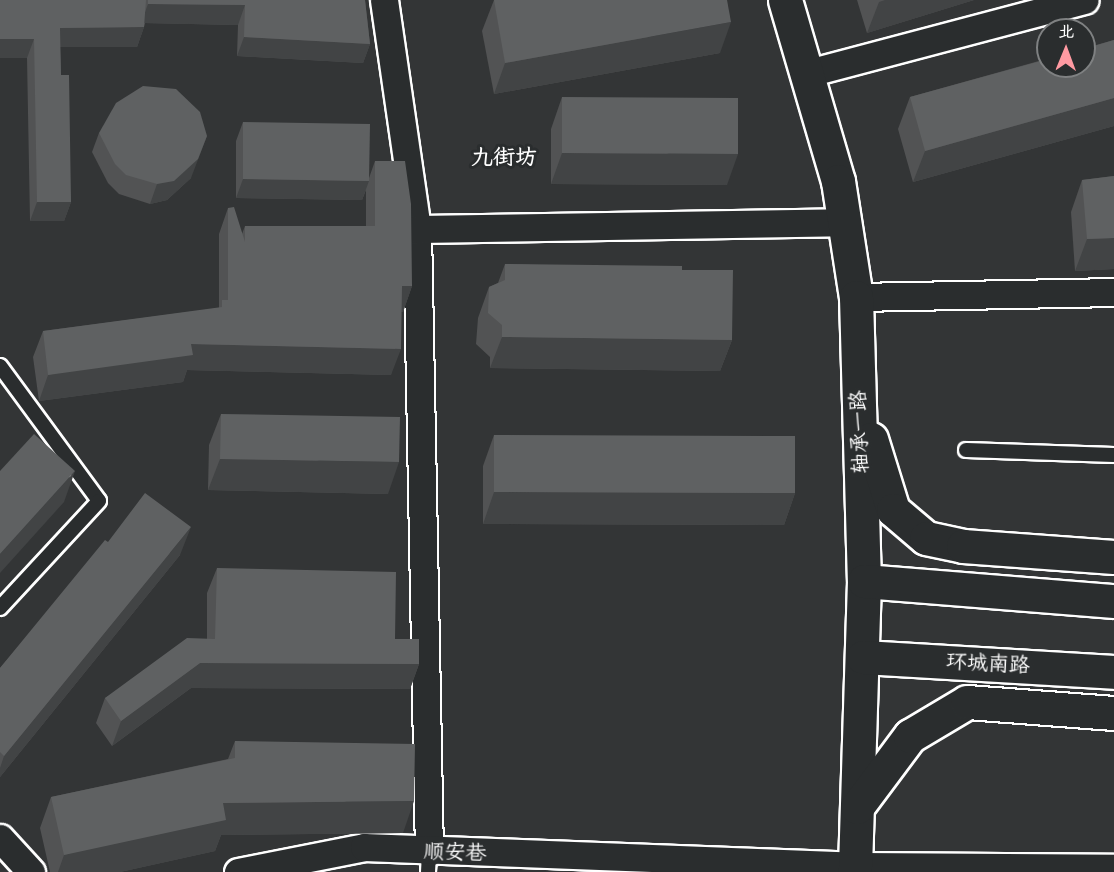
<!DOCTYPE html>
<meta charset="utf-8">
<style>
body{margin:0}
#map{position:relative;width:1114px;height:872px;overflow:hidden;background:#333536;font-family:"Architects Daughter","LXGW WenKai TC",sans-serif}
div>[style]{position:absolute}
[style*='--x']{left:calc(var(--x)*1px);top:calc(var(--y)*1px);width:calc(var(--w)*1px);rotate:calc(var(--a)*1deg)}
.roads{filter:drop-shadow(2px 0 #fff) drop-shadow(-2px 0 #fff) drop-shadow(0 2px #fff) drop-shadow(0 -2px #fff)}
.lane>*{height:14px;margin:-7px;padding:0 7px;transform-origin:7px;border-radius:7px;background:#2a2d2e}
.street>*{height:27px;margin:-13.5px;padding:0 13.5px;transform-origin:13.5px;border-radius:13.5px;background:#2a2d2e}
.secondary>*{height:33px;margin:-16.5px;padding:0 16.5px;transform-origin:16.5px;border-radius:16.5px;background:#2a2d2e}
.wall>*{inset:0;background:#525354}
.shaded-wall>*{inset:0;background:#424445}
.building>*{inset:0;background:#5f6162}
span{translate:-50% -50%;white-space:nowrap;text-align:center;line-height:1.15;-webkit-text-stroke:6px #2a2d2e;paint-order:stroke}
.street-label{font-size:21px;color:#fff}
.neighbourhood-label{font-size:22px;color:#fff;font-weight:700}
.north{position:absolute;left:1036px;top:18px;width:60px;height:60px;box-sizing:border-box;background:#2a2d2e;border:2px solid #7f8182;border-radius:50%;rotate:1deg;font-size:16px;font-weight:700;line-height:24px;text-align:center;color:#fff}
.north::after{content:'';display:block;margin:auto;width:21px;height:27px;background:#ff9aa2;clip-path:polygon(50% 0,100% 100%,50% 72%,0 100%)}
</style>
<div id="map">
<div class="roads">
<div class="lane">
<i style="--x:0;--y:366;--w:167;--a:53.7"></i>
<i style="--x:99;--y:501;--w:146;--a:132.8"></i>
<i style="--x:966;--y:450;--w:148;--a:1.9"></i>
<i style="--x:428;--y:872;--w:20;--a:-87"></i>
</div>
<div class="street">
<i style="--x:384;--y:0;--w:231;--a:81.8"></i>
<i style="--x:417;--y:229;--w:623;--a:88.9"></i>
<i style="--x:808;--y:73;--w:286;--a:-14.8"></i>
<i style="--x:417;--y:229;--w:427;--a:-0.9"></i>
<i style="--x:856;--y:297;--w:258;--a:-1.1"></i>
<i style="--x:0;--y:838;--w:46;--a:47.6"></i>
<i style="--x:238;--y:872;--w:128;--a:-11.2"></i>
<i style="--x:364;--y:847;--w:491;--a:2.2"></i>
<i style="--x:855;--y:866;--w:259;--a:0.4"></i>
</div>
<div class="secondary">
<i style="--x:785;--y:0;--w:189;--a:73.7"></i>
<i style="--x:838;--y:181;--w:117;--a:81.2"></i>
<i style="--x:856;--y:297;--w:284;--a:88.4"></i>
<i style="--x:864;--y:581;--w:291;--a:91.8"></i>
<i style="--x:871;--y:439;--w:74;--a:72.8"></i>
<i style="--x:893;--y:510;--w:43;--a:40.3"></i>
<i style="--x:926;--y:538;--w:38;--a:12"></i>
<i style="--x:963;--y:546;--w:151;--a:4.2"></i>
<i style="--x:864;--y:581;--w:251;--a:4.6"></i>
<i style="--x:863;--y:657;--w:251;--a:3.4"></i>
<i style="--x:857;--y:807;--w:89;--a:-53.3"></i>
<i style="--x:910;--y:736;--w:66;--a:-30.8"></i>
<i style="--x:967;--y:702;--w:147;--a:4.3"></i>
</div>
</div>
<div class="wall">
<i style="clip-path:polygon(0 0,365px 0,370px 44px,363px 63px,237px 56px,238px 25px,145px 23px,144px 27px,137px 47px,60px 47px,61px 75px,71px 202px,64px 221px,30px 221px,27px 58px)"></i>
<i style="clip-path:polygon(494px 0,720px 53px,494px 94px,482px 31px)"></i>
<i style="clip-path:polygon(857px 0,974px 0,867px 33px)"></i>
<i style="clip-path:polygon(1114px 40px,1114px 126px,913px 182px,898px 129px,910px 97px)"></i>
<i style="clip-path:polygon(562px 97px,727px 185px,551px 184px,551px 129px)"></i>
<i style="clip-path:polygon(243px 122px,369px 178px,375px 161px,412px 286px,403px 312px,401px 312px,391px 375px,187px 370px,183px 382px,39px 401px,33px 357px,43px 331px,219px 308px,219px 234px,228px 208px,242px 234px,245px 226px,366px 226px,366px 190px,362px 200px,236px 198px,236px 141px)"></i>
<i style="clip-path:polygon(99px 133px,191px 178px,167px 200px,150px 204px,119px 194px,108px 183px,92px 152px)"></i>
<i style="clip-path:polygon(1114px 176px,1114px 269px,1075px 271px,1071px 212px,1082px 180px)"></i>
<i style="clip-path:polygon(505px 264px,682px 270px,732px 340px,720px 371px,490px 368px,490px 357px,476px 344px,478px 318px,489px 287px,498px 283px)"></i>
<i style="clip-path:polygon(221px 414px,388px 494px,208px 490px,209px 445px)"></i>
<i style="clip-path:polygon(494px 435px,795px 493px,784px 525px,483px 524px,483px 466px)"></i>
<i style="clip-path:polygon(108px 542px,180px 555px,0 777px,0 668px)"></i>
<i style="clip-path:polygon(217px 568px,395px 639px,419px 664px,410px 689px,191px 688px,112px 746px,96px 723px,105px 698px,207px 639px,207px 593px)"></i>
<i style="clip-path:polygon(235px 741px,403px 833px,221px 835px,215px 851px,120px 872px,50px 872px,40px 828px,51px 797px,228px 759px)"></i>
</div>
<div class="shaded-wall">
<i style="clip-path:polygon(885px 0,974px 0,867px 33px,879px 2px)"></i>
<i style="clip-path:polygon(148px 4px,245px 5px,238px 25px,141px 23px)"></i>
<i style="clip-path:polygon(731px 22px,720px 53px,494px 94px,505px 63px)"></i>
<i style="clip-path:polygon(144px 27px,137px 47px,53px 47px,60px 28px)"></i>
<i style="clip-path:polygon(244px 37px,370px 44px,363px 63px,237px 56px)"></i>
<i style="clip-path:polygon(0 39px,34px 39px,27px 58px,0 58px)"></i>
<i style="clip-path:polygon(1114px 98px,1114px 126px,913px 182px,925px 151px)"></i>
<i style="clip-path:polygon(207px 136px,191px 178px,167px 200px,150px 204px,157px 184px)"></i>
<i style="clip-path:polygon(562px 153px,738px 154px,727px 185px,551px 184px)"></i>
<i style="clip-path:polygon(243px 179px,369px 181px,362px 200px,236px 198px)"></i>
<i style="clip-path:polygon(37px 202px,71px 202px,64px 221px,30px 221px)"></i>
<i style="clip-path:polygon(1114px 238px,1114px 269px,1075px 271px,1087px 239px)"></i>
<i style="clip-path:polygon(402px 286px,412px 286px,403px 312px,392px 312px)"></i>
<i style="clip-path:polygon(502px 337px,732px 340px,720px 371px,490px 368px)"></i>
<i style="clip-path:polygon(191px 344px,401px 349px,391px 375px,187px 370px,183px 382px,39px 401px,48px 375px)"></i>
<i style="clip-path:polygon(220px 459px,399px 462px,388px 494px,208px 490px)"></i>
<i style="clip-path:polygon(75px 471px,64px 502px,0 573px,0 554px)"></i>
<i style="clip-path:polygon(494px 492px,795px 493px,784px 525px,483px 524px)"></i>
<i style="clip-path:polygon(191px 527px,180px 555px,0 777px,0 768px,4px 756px)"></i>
<i style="clip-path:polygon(200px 663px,419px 664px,410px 689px,191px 688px,112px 746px,121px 721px)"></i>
<i style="clip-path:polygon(414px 801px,403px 833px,221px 835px,215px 851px,120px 872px,58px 872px,64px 855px,223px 803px)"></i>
</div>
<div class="building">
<i style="clip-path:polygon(0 0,146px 0,144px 27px,60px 28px,61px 75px,69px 75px,71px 202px,37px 202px,34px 39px,0 39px)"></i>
<i style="clip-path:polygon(148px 0,365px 0,370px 44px,244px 37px,245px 5px,148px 4px)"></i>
<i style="clip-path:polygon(494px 0,727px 0,731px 22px,505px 63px)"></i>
<i style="clip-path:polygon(1114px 40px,1114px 98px,925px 151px,910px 97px,1048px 59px,1048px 66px,1084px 66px,1084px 49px)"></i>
<i style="clip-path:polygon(143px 86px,176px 89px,200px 112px,207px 136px,198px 159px,174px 181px,157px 184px,126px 175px,115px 164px,99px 133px,116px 103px)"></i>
<i style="clip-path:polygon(562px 97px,738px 98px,738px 154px,562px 153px)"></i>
<i style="clip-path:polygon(243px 122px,370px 124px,369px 181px,243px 179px)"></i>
<i style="clip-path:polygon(375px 161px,405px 161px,411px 204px,412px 286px,402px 286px,401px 349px,191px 344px,193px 355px,48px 375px,43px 331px,222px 307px,222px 300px,228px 300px,228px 208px,234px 207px,245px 242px,245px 226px,375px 226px)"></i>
<i style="clip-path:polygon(1114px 176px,1114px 238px,1087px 239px,1082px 180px)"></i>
<i style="clip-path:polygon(505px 264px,682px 266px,682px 270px,733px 270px,732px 340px,502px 337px,502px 325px,488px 313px,489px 287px,505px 280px)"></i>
<i style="clip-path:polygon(221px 414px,400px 417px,399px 462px,220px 459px)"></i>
<i style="clip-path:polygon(34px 434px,75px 471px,0 554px,0 471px)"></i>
<i style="clip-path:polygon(494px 435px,795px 436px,795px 493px,494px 492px)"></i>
<i style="clip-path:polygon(145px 493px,191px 527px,4px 756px,0 752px,0 668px,105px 540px,108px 542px)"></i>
<i style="clip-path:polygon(217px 568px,396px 572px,395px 639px,419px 639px,419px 664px,200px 663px,121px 721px,105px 698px,187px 638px,215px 639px)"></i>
<i style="clip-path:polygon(235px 741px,415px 744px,414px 801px,223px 803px,226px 820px,64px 855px,51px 797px,235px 758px)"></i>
</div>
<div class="street-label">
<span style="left:860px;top:432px;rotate:-92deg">轴承一路</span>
<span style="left:988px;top:664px;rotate:3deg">环城南路</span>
<span style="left:455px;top:853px;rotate:2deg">顺安巷</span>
</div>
<div class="neighbourhood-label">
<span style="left:504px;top:158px">九街坊</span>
</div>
<div class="north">北</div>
</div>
